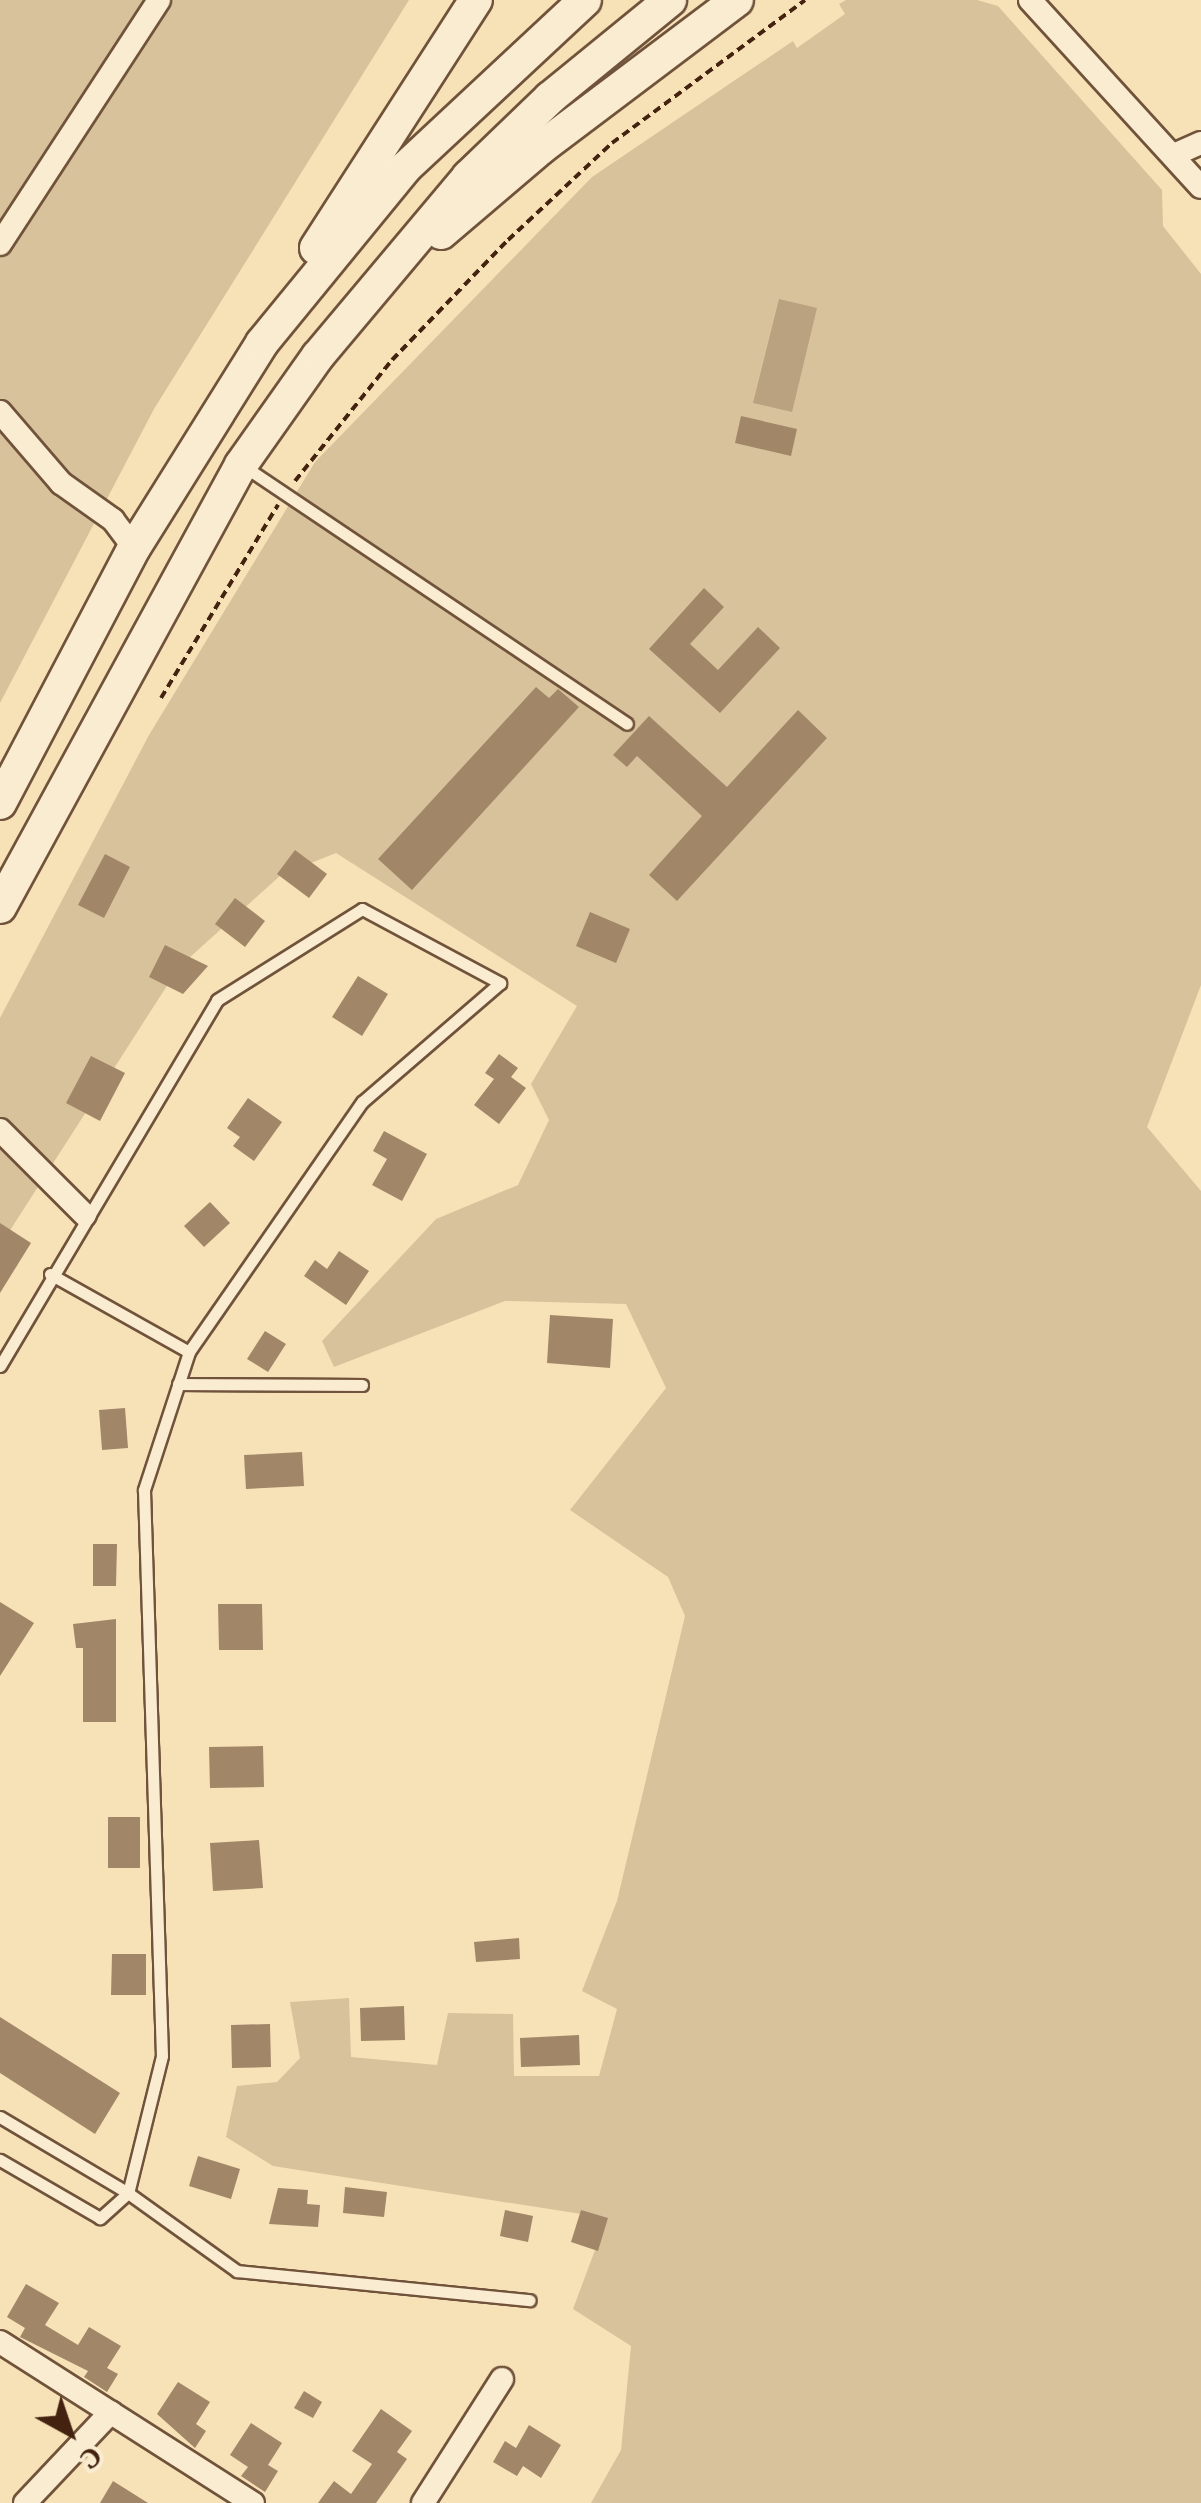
<!DOCTYPE html>
<meta charset="utf-8">
<style>
body{margin:0}
#map{position:relative;width:1201px;height:2503px;overflow:hidden;background:#f7e2b8;font-family:Vollkorn,serif}
div>[style]{position:absolute}
[style*='--x']{left:calc(var(--x)*1px);top:calc(var(--y)*1px);width:calc(var(--w)*1px);rotate:calc(var(--a)*1deg)}
.green>*{inset:0;background:#d8c29b}
.water>*{inset:0;background:#baa17f}
.building>*{inset:0;background:#a18667}
.path>*{height:4px;margin-top:-2px;transform-origin:0;background:repeating-linear-gradient(90deg,#432310 0 8px,transparent 0 13px)}
.roads{filter:drop-shadow(2px 0 #70533a) drop-shadow(-2px 0 #70533a) drop-shadow(0 2px #70533a) drop-shadow(0 -2px #70533a)}
.lane>*{height:11px;margin:-5.5px;padding:0 5.5px;transform-origin:5.5px;border-radius:5.5px;background:#faecd1}
.street>*{height:22px;margin:-11px;padding:0 11px;transform-origin:11px;border-radius:11px;background:#faecd1}
.secondary>*{height:32px;margin:-16px;padding:0 16px;transform-origin:16px;border-radius:16px;background:#faecd1}
span{translate:-50% -50%;white-space:nowrap;text-align:center;line-height:1.15;-webkit-text-stroke:8px #faecd1;paint-order:stroke}
.north{position:absolute;left:20px;top:2383px;width:100px;height:100px;-webkit-text-stroke:8px #faecd1;paint-order:stroke;rotate:140deg;font-size:28px;font-weight:700;line-height:40px;text-align:center;color:#432310}
.north::after{content:'';display:block;margin:auto;width:35px;height:45px;background:#432310;clip-path:polygon(50% 0,100% 100%,50% 72%,0 100%)}
</style>
<div id="map">
<div class="green">
<i style="clip-path:polygon(0 0,409px 0,154px 409px,0 703px)"></i>
<i style="clip-path:polygon(846px 0,977px 0,998px 6px,1162px 190px,1163px 226px,1201px 274px,1201px 985px,1147px 1127px,1201px 1191px,1201px 2503px,591px 2503px,621px 2450px,631px 2346px,573px 2309px,607px 2218px,273px 2166px,226px 2137px,237px 2086px,277px 2082px,300px 2058px,290px 2002px,349px 1998px,351px 2057px,437px 2065px,448px 2013px,513px 2014px,514px 2076px,599px 2076px,617px 2009px,582px 1991px,617px 1901px,685px 1616px,668px 1577px,570px 1510px,666px 1388px,626px 1304px,505px 1301px,334px 1367px,322px 1341px,436px 1219px,518px 1185px,549px 1120px,531px 1084px,577px 1006px,336px 853px,281px 875px,179px 967px,0 1246px,0 1018px,149px 735px,315px 462px,592px 177px,793px 41px,797px 48px,845px 14px,839px 4px)"></i>
</div>
<div class="water">
<i style="clip-path:polygon(779px 299px,817px 308px,792px 412px,753px 403px)"></i>
</div>
<div class="building">
<i style="clip-path:polygon(741px 416px,797px 429px,791px 456px,735px 443px)"></i>
<i style="clip-path:polygon(704px 588px,724px 607px,690px 644px,718px 670px,758px 627px,780px 648px,720px 713px,649px 649px)"></i>
<i style="clip-path:polygon(536px 687px,549px 698px,558px 689px,579px 707px,412px 890px,378px 859px)"></i>
<i style="clip-path:polygon(798px 710px,827px 738px,677px 901px,649px 875px,702px 816px,637px 756px,627px 767px,613px 755px,649px 716px,727px 787px)"></i>
<i style="clip-path:polygon(295px 850px,327px 874px,309px 898px,277px 874px)"></i>
<i style="clip-path:polygon(105px 854px,130px 867px,104px 918px,78px 905px)"></i>
<i style="clip-path:polygon(235px 898px,265px 921px,245px 947px,215px 924px)"></i>
<i style="clip-path:polygon(590px 912px,630px 929px,616px 963px,576px 946px)"></i>
<i style="clip-path:polygon(165px 945px,208px 966px,183px 994px,149px 977px)"></i>
<i style="clip-path:polygon(358px 976px,388px 994px,362px 1036px,332px 1017px)"></i>
<i style="clip-path:polygon(499px 1054px,518px 1068px,511px 1077px,526px 1088px,499px 1124px,474px 1105px,494px 1079px,485px 1073px)"></i>
<i style="clip-path:polygon(91px 1056px,125px 1073px,100px 1121px,66px 1103px)"></i>
<i style="clip-path:polygon(248px 1098px,282px 1122px,254px 1161px,233px 1146px,240px 1137px,227px 1128px)"></i>
<i style="clip-path:polygon(384px 1131px,427px 1154px,402px 1201px,372px 1185px,387px 1159px,373px 1151px)"></i>
<i style="clip-path:polygon(210px 1202px,230px 1223px,204px 1247px,184px 1226px)"></i>
<i style="clip-path:polygon(0 1223px,31px 1243px,0 1293px)"></i>
<i style="clip-path:polygon(339px 1251px,369px 1271px,346px 1305px,304px 1276px,315px 1260px,327px 1269px)"></i>
<i style="clip-path:polygon(550px 1315px,613px 1319px,610px 1368px,547px 1363px)"></i>
<i style="clip-path:polygon(265px 1331px,286px 1344px,268px 1372px,247px 1359px)"></i>
<i style="clip-path:polygon(125px 1408px,128px 1448px,102px 1450px,99px 1410px)"></i>
<i style="clip-path:polygon(302px 1452px,304px 1486px,246px 1489px,244px 1455px)"></i>
<i style="clip-path:polygon(93px 1544px,117px 1544px,116px 1586px,93px 1586px)"></i>
<i style="clip-path:polygon(0 1602px,34px 1623px,0 1676px)"></i>
<i style="clip-path:polygon(218px 1604px,262px 1604px,263px 1650px,219px 1650px)"></i>
<i style="clip-path:polygon(116px 1619px,116px 1722px,83px 1722px,83px 1648px,76px 1648px,73px 1624px)"></i>
<i style="clip-path:polygon(263px 1746px,264px 1787px,210px 1788px,209px 1747px)"></i>
<i style="clip-path:polygon(108px 1817px,140px 1817px,140px 1868px,108px 1868px)"></i>
<i style="clip-path:polygon(259px 1840px,263px 1888px,213px 1891px,210px 1843px)"></i>
<i style="clip-path:polygon(519px 1938px,520px 1959px,476px 1962px,474px 1942px)"></i>
<i style="clip-path:polygon(112px 1954px,146px 1954px,146px 1995px,111px 1995px)"></i>
<i style="clip-path:polygon(404px 2006px,405px 2040px,361px 2041px,360px 2008px)"></i>
<i style="clip-path:polygon(0 2017px,120px 2093px,95px 2134px,0 2073px)"></i>
<i style="clip-path:polygon(270px 2024px,271px 2067px,232px 2068px,231px 2025px)"></i>
<i style="clip-path:polygon(579px 2035px,580px 2065px,521px 2067px,520px 2038px)"></i>
<i style="clip-path:polygon(198px 2156px,240px 2169px,231px 2199px,189px 2186px)"></i>
<i style="clip-path:polygon(345px 2187px,387px 2192px,384px 2217px,343px 2213px)"></i>
<i style="clip-path:polygon(278px 2188px,308px 2190px,307px 2204px,320px 2205px,318px 2227px,269px 2224px)"></i>
<i style="clip-path:polygon(505px 2210px,533px 2216px,528px 2242px,500px 2236px)"></i>
<i style="clip-path:polygon(581px 2210px,608px 2218px,598px 2251px,571px 2242px)"></i>
<i style="clip-path:polygon(26px 2284px,59px 2303px,45px 2325px,78px 2345px,89px 2327px,121px 2346px,107px 2368px,118px 2374px,107px 2392px,84px 2377px,88px 2371px,20px 2337px,25px 2328px,7px 2317px)"></i>
<i style="clip-path:polygon(178px 2382px,210px 2402px,196px 2424px,206px 2431px,195px 2448px,157px 2414px)"></i>
<i style="clip-path:polygon(304px 2391px,322px 2402px,313px 2418px,294px 2408px)"></i>
<i style="clip-path:polygon(381px 2409px,412px 2431px,397px 2452px,407px 2459px,376px 2503px,318px 2503px,334px 2481px,351px 2494px,372px 2464px,352px 2451px)"></i>
<i style="clip-path:polygon(251px 2423px,282px 2443px,268px 2465px,278px 2471px,265px 2492px,241px 2476px,248px 2467px,230px 2455px)"></i>
<i style="clip-path:polygon(529px 2425px,561px 2445px,541px 2478px,523px 2466px,517px 2476px,493px 2462px,505px 2441px,516px 2448px)"></i>
<i style="clip-path:polygon(113px 2481px,148px 2503px,100px 2503px)"></i>
</div>
<div class="path">
<i style="--x:295;--y:481;--w:155;--a:-51.3"></i>
<i style="--x:392;--y:360;--w:167;--a:-46"></i>
<i style="--x:508;--y:240;--w:142;--a:-43"></i>
<i style="--x:612;--y:143;--w:240;--a:-36.5"></i>
<i style="--x:161;--y:698;--w:226;--a:-58.8"></i>
</div>
<div class="roads">
<div class="lane">
<i style="--x:245;--y:467;--w:460;--a:33.9"></i>
<i style="--x:50;--y:1274;--w:159;--a:29.3"></i>
<i style="--x:0;--y:1366;--w:425;--a:-59.3"></i>
<i style="--x:217;--y:1000;--w:171;--a:-32.1"></i>
<i style="--x:362;--y:909;--w:157;--a:28.2"></i>
<i style="--x:500;--y:983;--w:182;--a:139.2"></i>
<i style="--x:362;--y:1102;--w:304;--a:124.7"></i>
<i style="--x:189;--y:1352;--w:145;--a:108.1"></i>
<i style="--x:144;--y:1490;--w:566;--a:88.18"></i>
<i style="--x:162;--y:2056;--w:141;--a:103.9"></i>
<i style="--x:128;--y:2193;--w:38;--a:138"></i>
<i style="--x:100;--y:2218;--w:116;--a:-149.9"></i>
<i style="--x:178;--y:1384;--w:184;--a:0.3"></i>
<i style="--x:0;--y:2117;--w:149;--a:30.7"></i>
<i style="--x:128;--y:2193;--w:134;--a:35.6"></i>
<i style="--x:237;--y:2271;--w:294;--a:5.7"></i>
</div>
<div class="street">
<i style="--x:1030;--y:0;--w:253;--a:47.6"></i>
<i style="--x:1176;--y:154;--w:27;--a:-24"></i>
<i style="--x:0;--y:244;--w:291;--a:-56.9"></i>
<i style="--x:0;--y:412;--w:94;--a:49.3"></i>
<i style="--x:61;--y:483;--w:64;--a:35.4"></i>
<i style="--x:113;--y:520;--w:35;--a:53"></i>
<i style="--x:0;--y:1130;--w:120;--a:45"></i>
<i style="--x:0;--y:2342;--w:300;--a:32.5"></i>
<i style="--x:25;--y:2503;--w:125;--a:-46.6"></i>
<i style="--x:423;--y:2503;--w:147;--a:-57.5"></i>
</div>
<div class="secondary">
<i style="--x:441;--y:233;--w:133;--a:-40.4"></i>
<i style="--x:542;--y:147;--w:244;--a:-37"></i>
<i style="--x:316;--y:248;--w:295;--a:-57.2"></i>
<i style="--x:0;--y:803;--w:288;--a:-62.3"></i>
<i style="--x:134;--y:548;--w:242;--a:-58"></i>
<i style="--x:262;--y:343;--w:226;--a:-50.7"></i>
<i style="--x:405;--y:168;--w:246;--a:-43"></i>
<i style="--x:0;--y:907;--w:503;--a:-61.4"></i>
<i style="--x:241;--y:465;--w:133;--a:-54.8"></i>
<i style="--x:318;--y:356;--w:234;--a:-50"></i>
<i style="--x:468;--y:177;--w:114;--a:-43.9"></i>
<i style="--x:550;--y:98;--w:155;--a:-39.2"></i>
</div>
</div>
<div class="north">С</div>
</div>
